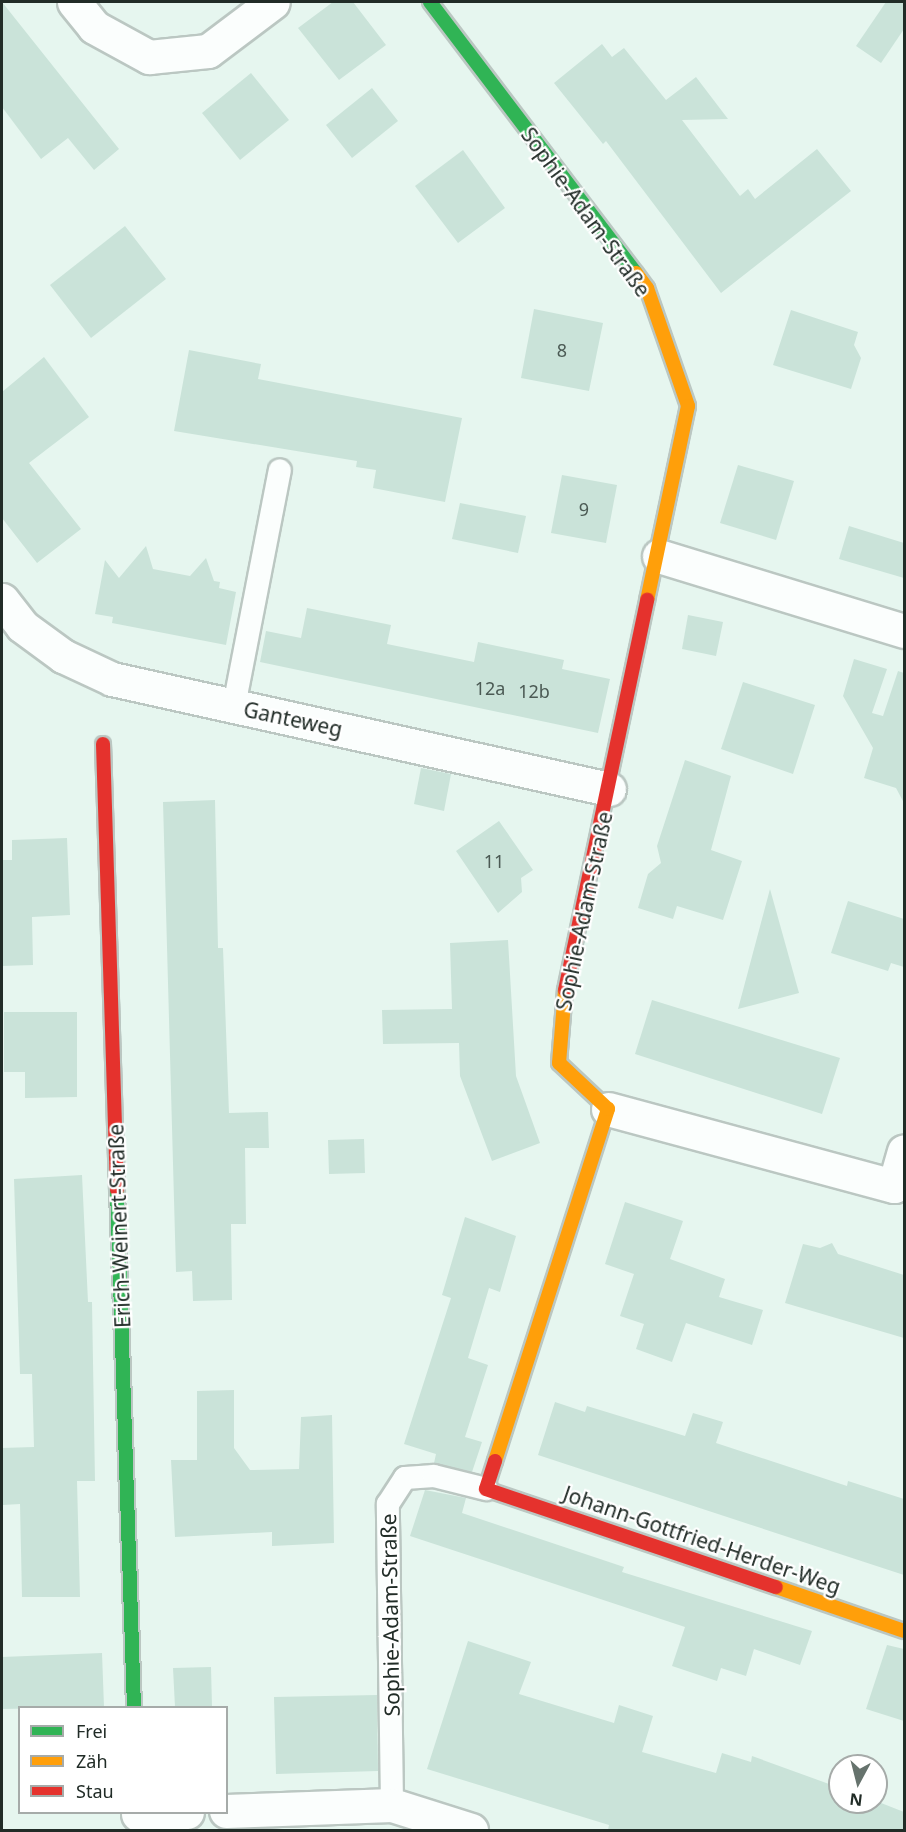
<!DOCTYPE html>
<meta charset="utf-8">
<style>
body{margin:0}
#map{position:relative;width:906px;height:1832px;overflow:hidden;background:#e6f6ef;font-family:"Noto Sans",sans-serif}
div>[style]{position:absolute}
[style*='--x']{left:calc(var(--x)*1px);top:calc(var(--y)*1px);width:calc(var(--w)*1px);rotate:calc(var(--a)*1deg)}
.building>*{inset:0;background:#cae3d9}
.roads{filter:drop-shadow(2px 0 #bbc7c2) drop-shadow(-2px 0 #bbc7c2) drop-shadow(0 2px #bbc7c2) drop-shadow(0 -2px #bbc7c2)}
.lane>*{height:22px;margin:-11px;padding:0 11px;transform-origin:11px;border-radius:11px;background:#fbfefd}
.street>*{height:33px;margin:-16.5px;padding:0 16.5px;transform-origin:16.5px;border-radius:16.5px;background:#fbfefd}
.fast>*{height:14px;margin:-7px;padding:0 7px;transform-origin:7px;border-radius:7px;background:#30b455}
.slow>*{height:14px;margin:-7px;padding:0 7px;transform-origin:7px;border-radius:7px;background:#ff9f0a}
.jam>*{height:14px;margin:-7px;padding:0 7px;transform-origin:7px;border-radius:7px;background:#e5322d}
span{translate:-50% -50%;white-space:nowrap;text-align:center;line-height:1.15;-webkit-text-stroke:4.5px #fff;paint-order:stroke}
.number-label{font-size:18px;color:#4b5a54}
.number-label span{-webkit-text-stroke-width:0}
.street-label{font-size:21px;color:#212c27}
.frame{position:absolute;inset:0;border:3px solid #212c27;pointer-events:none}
.legend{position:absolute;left:18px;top:1706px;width:210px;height:108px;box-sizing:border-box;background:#fff;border:2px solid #a6aba9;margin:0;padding:8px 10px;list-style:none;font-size:18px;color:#212c27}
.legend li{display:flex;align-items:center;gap:12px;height:30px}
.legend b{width:30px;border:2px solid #a6aba9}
.north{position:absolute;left:828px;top:1754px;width:60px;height:60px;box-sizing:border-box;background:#fff;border:2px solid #a6aba9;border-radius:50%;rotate:187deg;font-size:16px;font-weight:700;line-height:24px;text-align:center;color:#212c27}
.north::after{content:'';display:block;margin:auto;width:21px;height:27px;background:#66736d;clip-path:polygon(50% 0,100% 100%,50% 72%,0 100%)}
</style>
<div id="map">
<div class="building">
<i style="clip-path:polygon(2px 2px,119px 149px,94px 170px,68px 138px,41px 159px,2px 107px)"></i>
<i style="clip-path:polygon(333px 2px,353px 2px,386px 45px,339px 80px,298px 28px)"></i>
<i style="clip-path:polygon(886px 2px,904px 2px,904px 29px,881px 63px,856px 46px)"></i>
<i style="clip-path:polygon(602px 44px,612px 57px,624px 48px,666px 100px,696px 77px,728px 119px,682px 120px,740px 196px,748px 189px,755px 199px,817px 149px,851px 191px,721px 293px,606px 141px,603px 144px,554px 83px)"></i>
<i style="clip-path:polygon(251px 73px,289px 120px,240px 160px,202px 113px)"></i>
<i style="clip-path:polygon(372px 88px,398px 121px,352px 158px,326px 125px)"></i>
<i style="clip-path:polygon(463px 150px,505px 208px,458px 243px,415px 186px)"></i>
<i style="clip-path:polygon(125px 226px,166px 279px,91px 338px,50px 285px)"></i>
<i style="clip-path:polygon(534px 309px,603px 323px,589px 391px,521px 378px)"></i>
<i style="clip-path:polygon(791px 310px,858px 332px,854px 345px,861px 358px,851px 389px,773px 365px)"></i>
<i style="clip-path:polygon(189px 350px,261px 364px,258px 379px,462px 418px,445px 502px,373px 488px,376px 470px,356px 467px,357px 461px,174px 431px)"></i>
<i style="clip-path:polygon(44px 357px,89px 417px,29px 463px,81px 529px,37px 563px,2px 518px,2px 392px)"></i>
<i style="clip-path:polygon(738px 465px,794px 481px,776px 540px,720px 523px)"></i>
<i style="clip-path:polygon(562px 475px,617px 485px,606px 543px,551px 533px)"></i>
<i style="clip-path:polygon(460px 503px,526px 516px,518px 553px,452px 539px)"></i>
<i style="clip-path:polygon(849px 526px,904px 543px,904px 578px,839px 559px)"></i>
<i style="clip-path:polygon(146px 546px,153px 569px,190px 576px,206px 558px,214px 581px,220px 582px,219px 588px,236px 592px,226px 645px,112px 623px,113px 617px,95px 614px,105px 560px,119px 578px)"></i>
<i style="clip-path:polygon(307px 608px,391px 625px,387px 644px,474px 662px,478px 642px,564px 660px,562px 669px,610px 679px,598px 733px,260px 662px,266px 631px,301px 638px)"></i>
<i style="clip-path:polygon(688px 615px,723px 622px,716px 656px,682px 649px)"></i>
<i style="clip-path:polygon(854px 659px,887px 669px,872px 713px,883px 716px,898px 671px,904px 673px,904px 803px,896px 788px,864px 778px,873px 748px,843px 696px)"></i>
<i style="clip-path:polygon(743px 682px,815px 705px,793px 774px,721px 749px)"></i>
<i style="clip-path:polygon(685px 760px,731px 776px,711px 850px,742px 861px,723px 920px,677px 906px,673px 919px,638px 908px,648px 874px,661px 863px,657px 846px)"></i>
<i style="clip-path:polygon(421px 768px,451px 774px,444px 811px,414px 804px)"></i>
<i style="clip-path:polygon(215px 800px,218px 948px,223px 948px,229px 1113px,268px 1112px,269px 1148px,245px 1148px,246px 1224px,231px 1224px,232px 1300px,193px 1301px,192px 1271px,176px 1272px,163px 802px)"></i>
<i style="clip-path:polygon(499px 821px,533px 870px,521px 878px,522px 892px,498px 913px,456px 851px)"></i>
<i style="clip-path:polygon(67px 838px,70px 915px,32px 917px,33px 965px,2px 966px,2px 860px,12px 860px,12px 840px)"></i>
<i style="clip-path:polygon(770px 889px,799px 993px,738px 1009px)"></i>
<i style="clip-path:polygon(848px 901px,904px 919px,904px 967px,891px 963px,888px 971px,831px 953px)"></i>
<i style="clip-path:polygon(508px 940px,516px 1076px,540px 1143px,492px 1161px,460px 1076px,459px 1043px,383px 1044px,382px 1010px,452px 1009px,450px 943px)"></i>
<i style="clip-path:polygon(652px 1000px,840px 1058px,822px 1114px,635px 1054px)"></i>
<i style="clip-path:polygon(4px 1012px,77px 1012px,77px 1097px,25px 1098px,25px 1072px,4px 1072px)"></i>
<i style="clip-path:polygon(364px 1139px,365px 1173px,329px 1174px,328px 1140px)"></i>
<i style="clip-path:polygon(82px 1175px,88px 1302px,92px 1302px,95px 1481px,77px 1481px,80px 1597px,22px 1597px,20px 1504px,3px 1505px,2px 1464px,2px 1448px,34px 1447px,32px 1374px,20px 1374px,14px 1179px)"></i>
<i style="clip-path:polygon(625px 1202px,683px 1221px,670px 1259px,725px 1279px,719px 1297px,763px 1310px,752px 1345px,686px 1323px,672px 1362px,636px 1349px,644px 1324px,620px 1316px,634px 1274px,605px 1264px)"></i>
<i style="clip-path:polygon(465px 1217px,516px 1236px,500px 1292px,489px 1288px,468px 1358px,488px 1365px,465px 1437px,482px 1442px,472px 1472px,434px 1463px,436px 1454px,404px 1444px,451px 1298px,442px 1295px)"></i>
<i style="clip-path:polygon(832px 1243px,838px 1254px,904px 1275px,904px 1338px,785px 1303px,803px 1244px,820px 1248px)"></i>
<i style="clip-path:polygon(234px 1390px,234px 1448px,250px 1470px,299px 1469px,301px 1417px,332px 1415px,334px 1543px,272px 1546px,272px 1532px,175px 1537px,171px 1460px,197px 1460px,197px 1391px)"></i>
<i style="clip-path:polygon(555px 1402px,585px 1412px,587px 1406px,685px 1436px,693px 1413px,723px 1422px,716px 1443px,847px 1486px,848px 1481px,904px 1499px,904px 1575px,538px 1455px)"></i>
<i style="clip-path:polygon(425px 1490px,466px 1498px,462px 1513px,624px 1567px,622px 1572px,812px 1631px,800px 1665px,754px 1649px,746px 1676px,721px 1668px,717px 1681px,672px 1666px,685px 1627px,410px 1536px)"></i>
<i style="clip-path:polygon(468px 1641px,531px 1662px,519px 1694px,614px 1723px,619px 1705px,653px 1716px,642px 1752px,716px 1773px,722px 1753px,751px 1762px,752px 1756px,840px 1788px,840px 1802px,876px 1801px,904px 1812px,904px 1830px,608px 1830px,609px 1825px,427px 1769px)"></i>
<i style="clip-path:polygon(887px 1645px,904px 1649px,904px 1721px,866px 1709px)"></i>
<i style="clip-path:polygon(102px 1653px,104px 1707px,2px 1709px,2px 1657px)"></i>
<i style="clip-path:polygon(211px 1667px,212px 1707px,175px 1707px,173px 1668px)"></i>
<i style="clip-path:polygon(377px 1695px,378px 1771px,276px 1774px,274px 1697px)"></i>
</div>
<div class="roads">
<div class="lane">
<i style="--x:234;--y:706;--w:240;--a:-79"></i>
<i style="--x:392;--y:1805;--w:301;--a:-90.8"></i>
<i style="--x:388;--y:1504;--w:31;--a:-57"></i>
<i style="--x:405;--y:1478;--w:29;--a:-4"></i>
<i style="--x:434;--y:1476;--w:54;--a:14"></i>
</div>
<div class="street">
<i style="--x:74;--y:2;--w:32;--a:51"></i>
<i style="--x:94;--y:27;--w:63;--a:28.6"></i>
<i style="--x:149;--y:57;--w:59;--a:-5.8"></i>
<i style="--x:208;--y:51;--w:81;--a:-37"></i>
<i style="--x:659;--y:556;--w:256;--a:17"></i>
<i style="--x:2;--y:600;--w:33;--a:52"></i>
<i style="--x:22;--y:626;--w:51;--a:36.2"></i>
<i style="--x:63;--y:656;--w:54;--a:25.1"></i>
<i style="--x:112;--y:679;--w:509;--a:12.48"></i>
<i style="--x:608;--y:1109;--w:296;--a:15.1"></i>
<i style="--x:894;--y:1186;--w:36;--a:-74"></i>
<i style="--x:226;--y:1811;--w:166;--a:-2.1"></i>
<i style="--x:392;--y:1805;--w:83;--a:17.6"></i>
<i style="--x:138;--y:1814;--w:49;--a:-2.3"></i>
</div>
<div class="fast">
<i style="--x:430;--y:2;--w:340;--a:52.8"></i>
<i style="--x:117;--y:1190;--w:518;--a:88.12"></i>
</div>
<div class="slow">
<i style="--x:636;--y:273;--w:19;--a:54"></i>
<i style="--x:647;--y:288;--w:125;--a:70.8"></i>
<i style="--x:688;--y:406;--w:198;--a:101.9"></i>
<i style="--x:495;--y:1461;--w:370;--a:-72.2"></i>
<i style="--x:608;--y:1109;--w:67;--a:-136.8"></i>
<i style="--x:559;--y:1063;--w:73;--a:-85.3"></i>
<i style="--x:776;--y:1587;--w:135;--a:19"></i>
</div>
<div class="jam">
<i style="--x:103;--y:744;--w:446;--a:88.2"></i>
<i style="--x:565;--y:990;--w:399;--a:-78.1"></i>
<i style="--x:495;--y:1461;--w:29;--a:108"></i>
<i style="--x:486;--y:1489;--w:306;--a:18.7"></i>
</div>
</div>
<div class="number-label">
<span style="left:562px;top:350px">8</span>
<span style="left:584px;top:509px">9</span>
<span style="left:490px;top:688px">12a</span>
<span style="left:534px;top:691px">12b</span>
<span style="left:494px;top:861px">11</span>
</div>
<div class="street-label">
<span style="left:586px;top:212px;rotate:54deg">Sophie-Adam-Straße</span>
<span style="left:293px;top:719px;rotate:12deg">Ganteweg</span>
<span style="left:584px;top:911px;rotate:-78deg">Sophie-Adam-Straße</span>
<span style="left:119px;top:1226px;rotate:-92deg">Erich-Weinert-Straße</span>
<span style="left:702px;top:1540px;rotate:19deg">Johann-Gottfried-Herder-Weg</span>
<span style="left:390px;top:1615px;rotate:-91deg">Sophie-Adam-Straße</span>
</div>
<div class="frame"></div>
<ul class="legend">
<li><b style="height:8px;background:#30b455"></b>Frei</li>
<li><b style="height:8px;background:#ff9f0a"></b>Zäh</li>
<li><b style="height:8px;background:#e5322d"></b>Stau</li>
</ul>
<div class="north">N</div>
</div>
